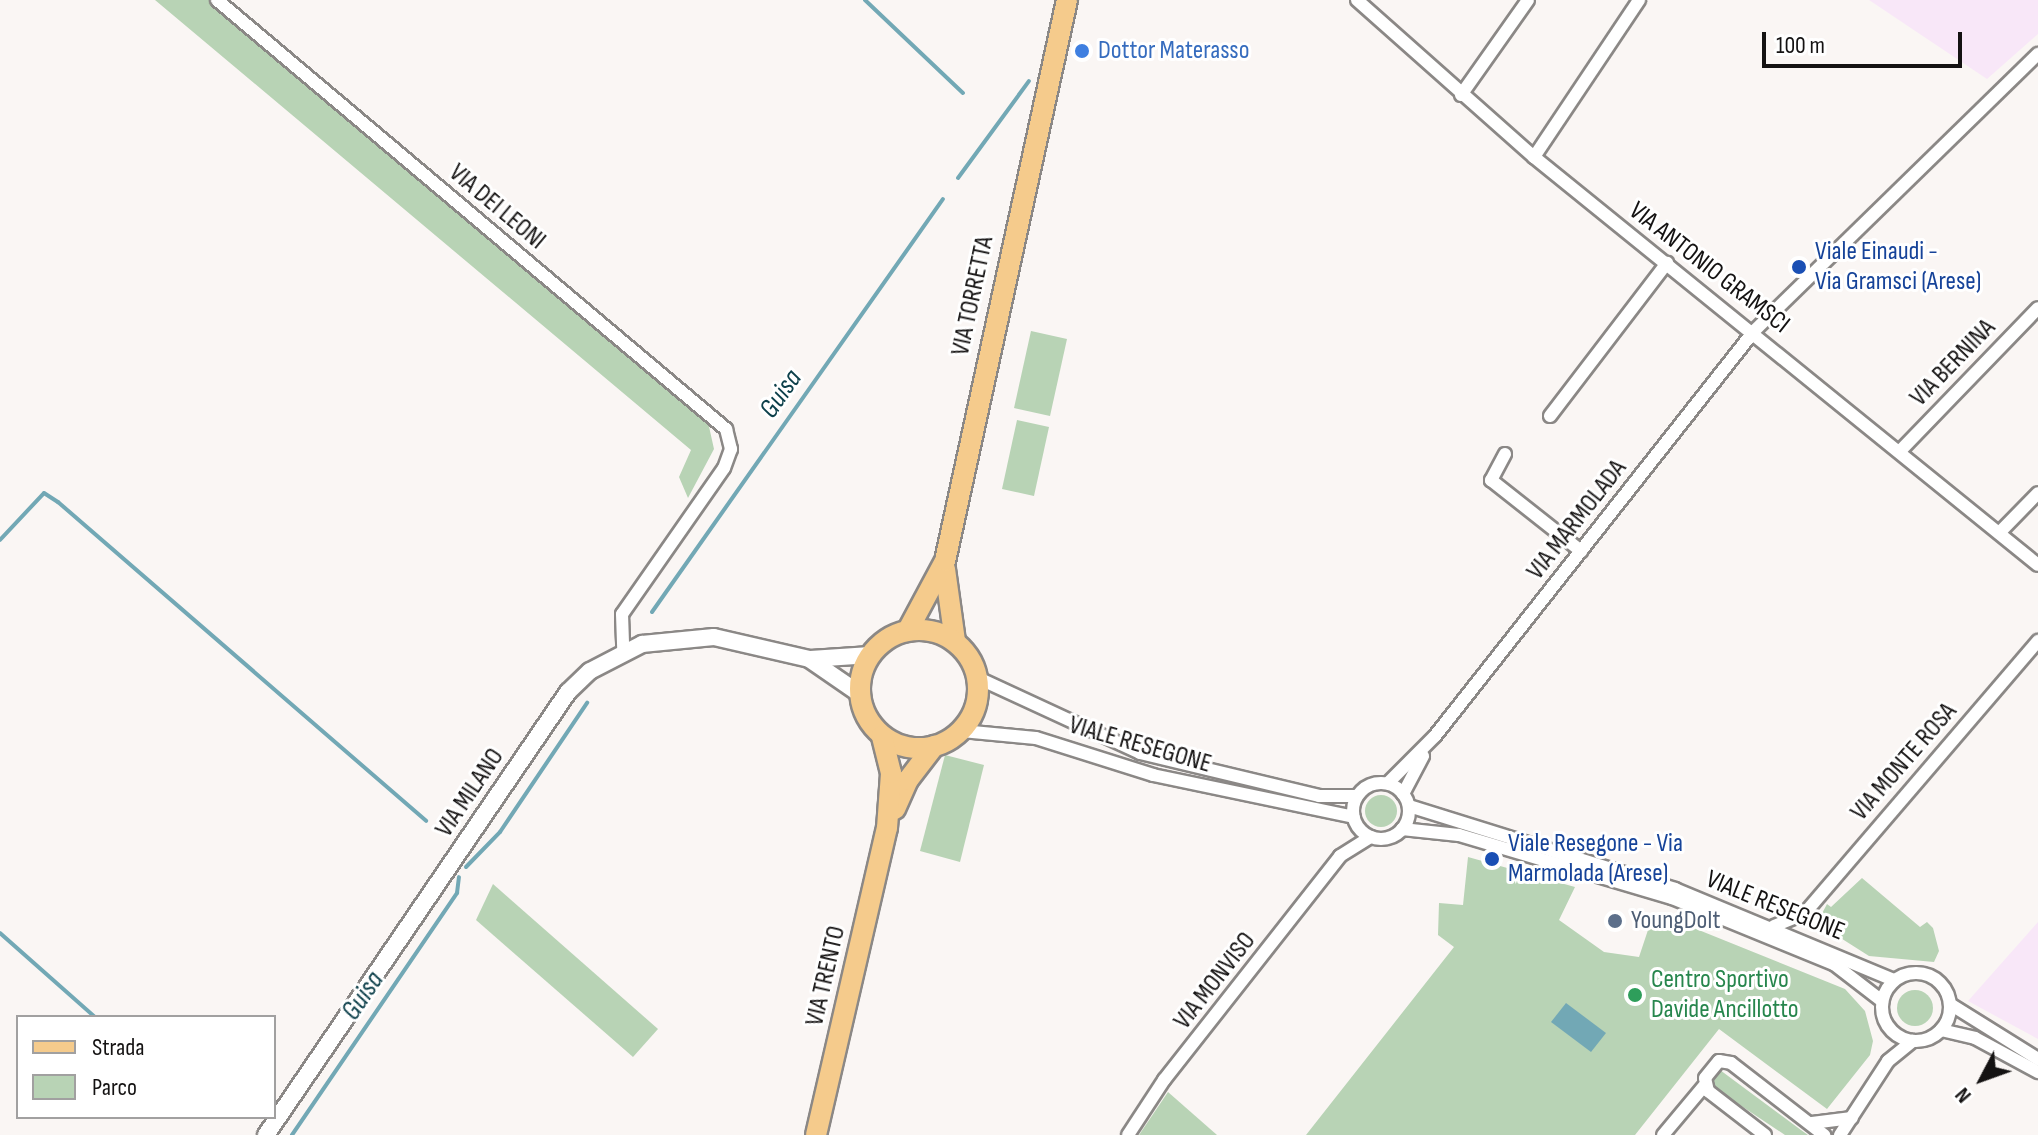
<!DOCTYPE html>
<style>
body{margin:0}
#map{position:relative;width:2038px;height:1135px;overflow:hidden;background:#faf6f4;font-family:"Sofia Sans Condensed",sans-serif}
div>[style]{position:absolute}
[style*='--x']{left:calc(var(--x)*1px);top:calc(var(--y)*1px);width:calc(var(--w)*1px);rotate:calc(var(--a)*1deg)}
.education>*{inset:0;background:#f8e7f8}
.green>*{inset:0;background:#b8d3b5}
.round{border-radius:50%}
.water>*{inset:0;background:#72a8b5}
.stream>*{height:4px;margin:-2px;padding:0 2px;transform-origin:2px;border-radius:2px;background:#72a8b5}
.roads{filter:drop-shadow(2px 0 #8b8886) drop-shadow(-2px 0 #8b8886) drop-shadow(0 2px #8b8886) drop-shadow(0 -2px #8b8886)}
.minor>*{height:12px;margin:-6px;padding:0 6px;transform-origin:6px;border-radius:6px;background:#fff}
.minor>.ring{margin:-6px;padding:0;box-sizing:content-box;background:none;border:12px solid #fff;border-radius:50%}
.tertiary>*{height:16px;margin:-8px;padding:0 8px;transform-origin:8px;border-radius:8px;background:#fff}
.primary>*{height:20px;margin:-10px;padding:0 10px;transform-origin:10px;border-radius:10px;background:#f5cb8c}
.primary>.ring{margin:-10px;padding:0;box-sizing:content-box;background:none;border:20px solid #f5cb8c;border-radius:50%}
.dots>*{width:22px;height:22px;translate:-50% -50%;box-sizing:border-box;border:4px solid #fff;border-radius:50%}
span{translate:-50% -50%;white-space:nowrap;text-align:center;line-height:1.15;-webkit-text-stroke:6px #fff;paint-order:stroke}
.shop-label{font-size:26px;color:#366cbe}
.left{translate:0 -50%;text-align:left}
.street-label{font-size:26px;color:#141212}
.transit-label{font-size:26px;color:#164399}
.service-label{font-size:26px;color:#4e5e75}
.leisure-label{font-size:26px;color:#27864d}
.water-label{font-size:28px;color:#0d404b;font-style:italic}
.legend{position:absolute;left:16px;top:1015px;width:260px;height:104px;box-sizing:border-box;background:#fff;border:2px solid #a1a0a0;margin:0;padding:10px 14px;list-style:none;font-size:24px;color:#141212}
.legend li{display:flex;align-items:center;gap:16px;height:40px}
.legend b{width:40px;border:2px solid #a1a0a0}
.north{position:absolute;left:1942px;top:1039px;width:80px;height:80px;-webkit-text-stroke:6px #fff;paint-order:stroke;rotate:229deg;font-size:22px;font-weight:700;line-height:32px;text-align:center;color:#141212}
.north::after{content:'';display:block;margin:auto;width:28px;height:36px;background:#141212;clip-path:polygon(50% 0,100% 100%,50% 72%,0 100%)}
.scale{position:absolute;left:1762px;top:32px;width:200px;height:36px;box-sizing:border-box;border:4px solid #141212;border-top:0;padding-left:10px;font-size:24px;line-height:28px;white-space:nowrap;color:#141212;-webkit-text-stroke:6px #fff;paint-order:stroke}
</style>
<div id="map">
<div class="education">
<i style="clip-path:polygon(1869px 0,2038px 0,2038px 34px,1987px 79px)"></i>
<i style="clip-path:polygon(2038px 922px,2038px 1039px,1968px 1001px)"></i>
</div>
<div class="green">
<i style="clip-path:polygon(155px 0,210px 0,708px 422px,714px 449px,688px 498px,679px 477px,691px 450px)"></i>
<i style="clip-path:polygon(1031px 331px,1067px 339px,1050px 416px,1014px 408px)"></i>
<i style="clip-path:polygon(1017px 420px,1049px 427px,1034px 496px,1002px 489px)"></i>
<i style="clip-path:polygon(945px 755px,984px 765px,960px 862px,920px 851px)"></i>
<i class="round" style="left:1365px;top:795px;width:32px;height:32px"></i>
<i style="clip-path:polygon(1468px 857px,1575px 887px,1559px 920px,1604px 952px,1639px 957px,1654px 912px,1845px 989px,1865px 1011px,1873px 1041px,1870px 1055px,1827px 1109px,1719px 1029px,1635px 1135px,1306px 1135px,1454px 947px,1438px 935px,1439px 903px,1463px 905px)"></i>
<i style="clip-path:polygon(1862px 878px,1920px 927px,1927px 922px,1933px 928px,1939px 951px,1934px 962px,1869px 956px,1817px 923px,1827px 904px,1831px 907px)"></i>
<i style="clip-path:polygon(493px 884px,658px 1029px,633px 1057px,476px 920px)"></i>
<i class="round" style="left:1897px;top:990px;width:36px;height:36px"></i>
<i style="clip-path:polygon(1720px 1070px,1801px 1130px,1808px 1135px,1785px 1135px,1716px 1089px,1712px 1080px)"></i>
<i style="clip-path:polygon(1168px 1092px,1217px 1135px,1139px 1135px)"></i>
</div>
<div class="water">
<i style="clip-path:polygon(1566px 1003px,1606px 1033px,1591px 1052px,1551px 1022px)"></i>
</div>
<div class="stream">
<i style="--x:865;--y:0;--w:135;--a:43.5"></i>
<i style="--x:958;--y:178;--w:120;--a:-53.8"></i>
<i style="--x:0;--y:540;--w:64;--a:-46.9"></i>
<i style="--x:44;--y:493;--w:17;--a:33"></i>
<i style="--x:58;--y:502;--w:487;--a:40.9"></i>
<i style="--x:652;--y:612;--w:505;--a:-54.83"></i>
<i style="--x:466;--y:867;--w:49;--a:-45.8"></i>
<i style="--x:500;--y:832;--w:156;--a:-56"></i>
<i style="--x:0;--y:933;--w:127;--a:41.5"></i>
<i style="--x:292;--y:1135;--w:293;--a:-55.7"></i>
<i style="--x:457;--y:893;--w:16;--a:-83"></i>
</div>
<div class="roads">
<div class="minor">
<i style="--x:217;--y:0;--w:666;--a:40.13"></i>
<i style="--x:726;--y:429;--w:21;--a:76"></i>
<i style="--x:731;--y:449;--w:20;--a:110"></i>
<i style="--x:724;--y:468;--w:178;--a:124.9"></i>
<i style="--x:622;--y:614;--w:37;--a:88"></i>
<i style="--x:1357;--y:0;--w:237;--a:41.6"></i>
<i style="--x:1534;--y:157;--w:648;--a:38.99"></i>
<i style="--x:1461;--y:95;--w:116;--a:-54.8"></i>
<i style="--x:1534;--y:157;--w:189;--a:-56.2"></i>
<i style="--x:1550;--y:416;--w:193;--a:-52.6"></i>
<i style="--x:1901;--y:450;--w:197;--a:-46"></i>
<i style="--x:1505;--y:454;--w:30;--a:118"></i>
<i style="--x:1491;--y:480;--w:115;--a:38.3"></i>
<i style="--x:2000;--y:532;--w:54;--a:-45.7"></i>
<i style="--x:978;--y:678;--w:179;--a:24.8"></i>
<i style="--x:1140;--y:753;--w:184;--a:13.5"></i>
<i style="--x:1319;--y:796;--w:38;--a:0"></i>
<i style="--x:962;--y:731;--w:74;--a:5.4"></i>
<i style="--x:1036;--y:738;--w:123;--a:17.5"></i>
<i style="--x:1153;--y:775;--w:205;--a:11.8"></i>
<i style="--x:1388;--y:783;--w:66;--a:-45"></i>
<i style="--x:1435;--y:736;--w:516;--a:-51.77"></i>
<i style="--x:1754;--y:331;--w:397;--a:-44.3"></i>
<i class="ring" style="left:1353px;top:783px;width:44px;height:44px"></i>
<i style="--x:1403;--y:794;--w:43;--a:-62.2"></i>
<i style="--x:1409;--y:806;--w:279;--a:17.3"></i>
<i style="--x:1675;--y:889;--w:237;--a:22.6"></i>
<i style="--x:1402;--y:829;--w:57;--a:6"></i>
<i style="--x:1459;--y:835;--w:222;--a:16.5"></i>
<i style="--x:1672;--y:898;--w:175;--a:22.2"></i>
<i style="--x:1834;--y:964;--w:61;--a:37.6"></i>
<i style="--x:1774;--y:926;--w:32;--a:-22"></i>
<i style="--x:1804;--y:914;--w:360;--a:-49.4"></i>
<i class="ring" style="left:1882px;top:973px;width:56px;height:56px"></i>
<i style="--x:1950;--y:1004;--w:104;--a:32"></i>
<i style="--x:1941;--y:1030;--w:35;--a:13"></i>
<i style="--x:1975;--y:1038;--w:72;--a:28.4"></i>
<i style="--x:1812;--y:1123;--w:40;--a:-7.1"></i>
<i style="--x:1128;--y:1135;--w:66;--a:-56.8"></i>
<i style="--x:1164;--y:1080;--w:285;--a:-51.8"></i>
<i style="--x:1340;--y:856;--w:36;--a:-32"></i>
<i style="--x:1663;--y:1135;--w:65;--a:-50"></i>
<i style="--x:1765;--y:1135;--w:72;--a:-142.3"></i>
<i style="--x:1708;--y:1091;--w:13;--a:-103"></i>
<i style="--x:1705;--y:1078;--w:22;--a:-51"></i>
<i style="--x:1719;--y:1061;--w:12;--a:9"></i>
<i style="--x:1731;--y:1063;--w:118;--a:37.7"></i>
<i style="--x:1840;--y:1135;--w:88;--a:-57"></i>
<i style="--x:1888;--y:1061;--w:32;--a:-39"></i>
</div>
<div class="tertiary">
<i style="--x:811;--y:659;--w:59;--a:-3.9"></i>
<i style="--x:266;--y:1135;--w:536;--a:-55.72"></i>
<i style="--x:568;--y:692;--w:30;--a:-44"></i>
<i style="--x:590;--y:671;--w:59;--a:-27.4"></i>
<i style="--x:642;--y:644;--w:72;--a:-5.6"></i>
<i style="--x:714;--y:637;--w:98;--a:13"></i>
<i style="--x:809;--y:659;--w:62;--a:34.5"></i>
</div>
<div class="primary">
<i style="--x:945;--y:569;--w:73;--a:82.1"></i>
<i class="ring" style="left:860px;top:630px;width:98px;height:98px"></i>
<i style="--x:908;--y:630;--w:78;--a:-61.8"></i>
<i style="--x:945;--y:561;--w:574;--a:-77.73"></i>
<i style="--x:895;--y:809;--w:32;--a:-66"></i>
<i style="--x:908;--y:780;--w:43;--a:-52.6"></i>
<i style="--x:816;--y:1135;--w:315;--a:-77"></i>
<i style="--x:887;--y:828;--w:55;--a:-85.8"></i>
<i style="--x:891;--y:773;--w:38;--a:-104"></i>
</div>
</div>
<div class="dots">
<i style="left:1082px;top:51px;background:#3f7fe0"></i>
<i style="left:1799px;top:267px;background:#1a4fb4"></i>
<i style="left:1492px;top:859px;background:#1a4fb4"></i>
<i style="left:1615px;top:921px;background:#5c6f8a"></i>
<i style="left:1635px;top:995px;background:#2e9e5b"></i>
</div>
<div class="shop-label">
<span class="left" style="left:1098px;top:51px">Dottor Materasso</span>
</div>
<div class="street-label">
<span style="left:497px;top:207px;rotate:40deg">VIA DEI LEONI</span>
<span style="left:1709px;top:268px;rotate:38deg">VIA ANTONIO GRAMSCI</span>
<span style="left:973px;top:296px;rotate:-78deg">VIA TORRETTA</span>
<span style="left:1953px;top:363px;rotate:-46deg">VIA BERNINA</span>
<span style="left:1577px;top:520px;rotate:-52deg">VIA MARMOLADA</span>
<span style="left:1140px;top:745px;rotate:16deg">VIALE RESEGONE</span>
<span style="left:1904px;top:762px;rotate:-49deg">VIA MONTE ROSA</span>
<span style="left:470px;top:793px;rotate:-56deg">VIA MILANO</span>
<span style="left:1775px;top:906px;rotate:22deg">VIALE RESEGONE</span>
<span style="left:826px;top:976px;rotate:-77deg">VIA TRENTO</span>
<span style="left:1215px;top:981px;rotate:-52deg">VIA MONVISO</span>
</div>
<div class="transit-label">
<span class="left" style="left:1815px;top:267px">Viale Einaudi -<br>Via Gramsci (Arese)</span>
<span class="left" style="left:1508px;top:859px">Viale Resegone - Via<br>Marmolada (Arese)</span>
</div>
<div class="service-label">
<span class="left" style="left:1631px;top:921px">YoungDoIt</span>
</div>
<div class="leisure-label">
<span class="left" style="left:1651px;top:995px">Centro Sportivo<br>Davide Ancillotto</span>
</div>
<div class="water-label">
<span style="left:781px;top:394px;rotate:-55deg">Guisa</span>
<span style="left:363px;top:996px;rotate:-56deg">Guisa</span>
</div>
<ul class="legend">
<li><b style="height:10px;background:#f5cb8c"></b>Strada</li>
<li><b style="height:22px;background:#b8d3b5"></b>Parco</li>
</ul>
<div class="north">N</div>
<div class="scale">100 m</div>
</div>
